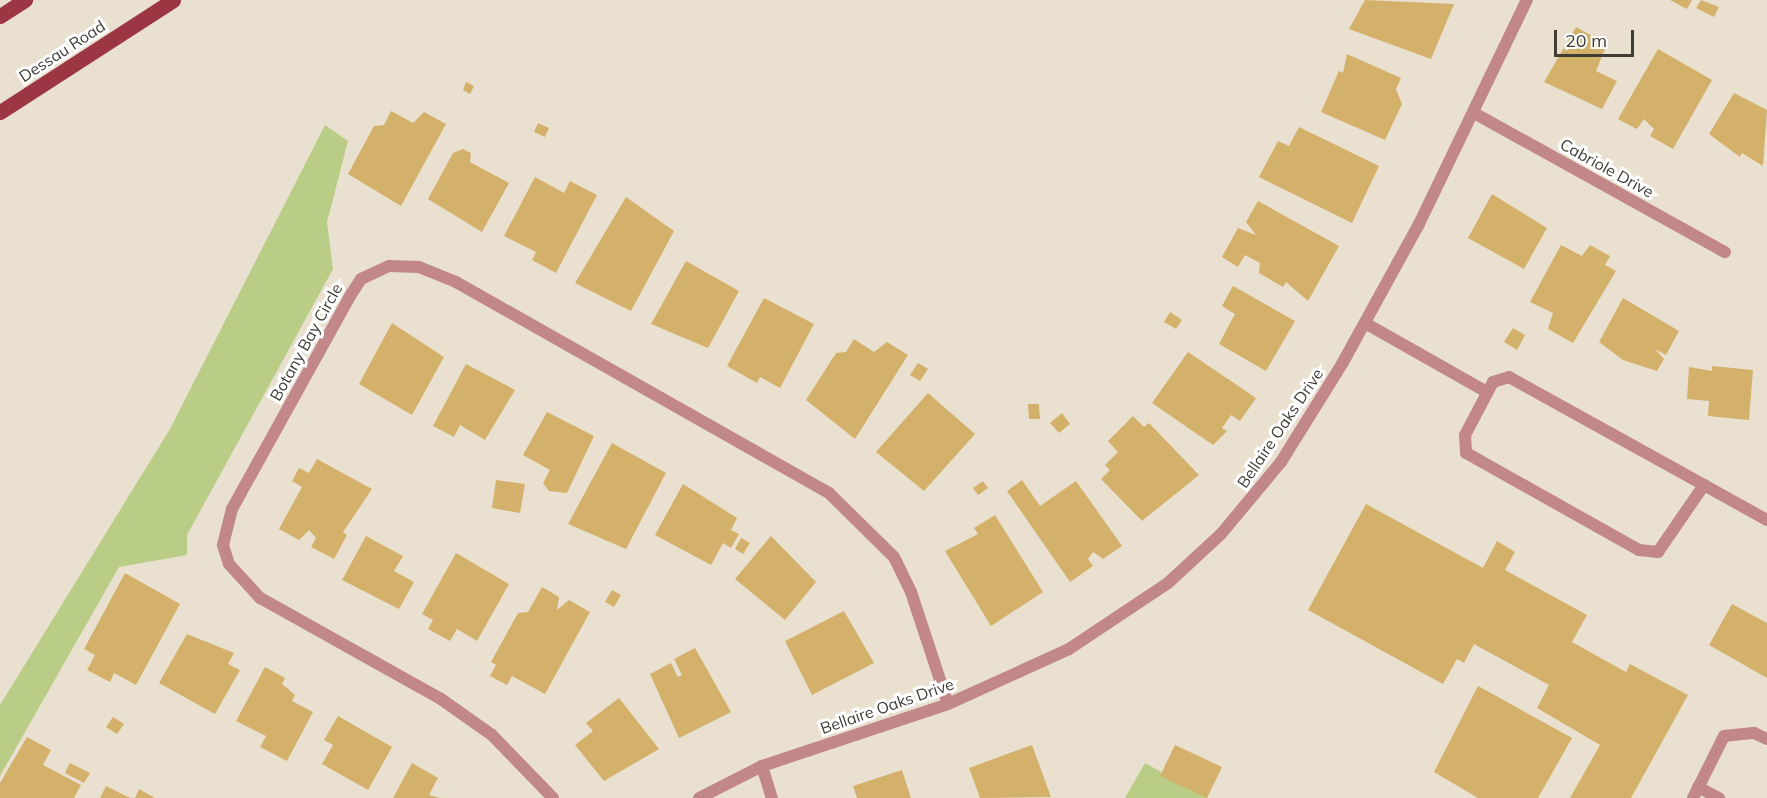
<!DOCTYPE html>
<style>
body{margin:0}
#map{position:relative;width:1767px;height:798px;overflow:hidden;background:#e9e0d0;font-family:Mulish,sans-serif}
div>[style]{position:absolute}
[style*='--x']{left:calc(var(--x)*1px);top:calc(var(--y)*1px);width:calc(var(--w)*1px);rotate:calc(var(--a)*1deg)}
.green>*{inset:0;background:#bacd87}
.building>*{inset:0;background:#d4b16a}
.service>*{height:12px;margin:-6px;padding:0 6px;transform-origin:6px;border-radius:6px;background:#c18789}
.minor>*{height:12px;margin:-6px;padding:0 6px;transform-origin:6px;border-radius:6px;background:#c18789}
.primary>*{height:15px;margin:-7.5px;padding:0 7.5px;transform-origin:7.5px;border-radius:7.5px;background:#9b3642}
span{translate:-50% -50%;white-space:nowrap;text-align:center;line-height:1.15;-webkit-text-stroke:6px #fff;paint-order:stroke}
.street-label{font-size:16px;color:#403d36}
.scale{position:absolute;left:1554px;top:30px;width:80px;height:27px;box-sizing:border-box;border:3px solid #403d36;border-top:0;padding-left:8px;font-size:18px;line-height:21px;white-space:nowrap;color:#403d36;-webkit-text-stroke:4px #fff;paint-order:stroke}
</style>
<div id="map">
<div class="green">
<i style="clip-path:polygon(325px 125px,348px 141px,327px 222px,333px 269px,187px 535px,187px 555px,119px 567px,0 776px,0 705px,170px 429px)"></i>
<i style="clip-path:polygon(1145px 763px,1208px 798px,1125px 798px)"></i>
</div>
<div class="building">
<i style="clip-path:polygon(1365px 0,1454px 4px,1431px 59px,1349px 29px)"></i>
<i style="clip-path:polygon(1670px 0,1692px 0,1687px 9px)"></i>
<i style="clip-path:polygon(1701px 0,1719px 7px,1714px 17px,1696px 8px)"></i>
<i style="clip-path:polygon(1576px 27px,1607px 44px,1596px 71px,1617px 81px,1602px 109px,1544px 82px)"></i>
<i style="clip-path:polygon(1658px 49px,1712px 80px,1673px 149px,1650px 136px,1654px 129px,1644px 119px,1637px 129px,1618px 119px)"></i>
<i style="clip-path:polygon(1347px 54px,1401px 78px,1396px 89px,1402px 104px,1385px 140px,1321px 112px,1339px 71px,1343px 73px)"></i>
<i style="clip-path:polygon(466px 82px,474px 86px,470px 94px,463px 90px)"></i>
<i style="clip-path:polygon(1734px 93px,1767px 110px,1763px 166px,1742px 153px,1740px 157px,1709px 134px)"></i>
<i style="clip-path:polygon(391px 111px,413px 123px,424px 112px,446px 124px,401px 206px,348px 174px,374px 126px,384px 125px)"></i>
<i style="clip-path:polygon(538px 123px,549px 128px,545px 137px,534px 132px)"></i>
<i style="clip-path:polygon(1299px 127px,1379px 166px,1352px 223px,1259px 177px,1278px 141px,1289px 146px)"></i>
<i style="clip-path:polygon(463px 149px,471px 153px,470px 162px,509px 183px,482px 232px,428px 199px,453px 153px)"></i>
<i style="clip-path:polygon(535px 177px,564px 193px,570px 181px,597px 195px,556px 273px,532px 260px,536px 252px,504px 236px)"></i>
<i style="clip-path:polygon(1492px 194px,1547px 228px,1524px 269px,1468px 238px)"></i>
<i style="clip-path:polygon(626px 197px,674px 231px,631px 311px,575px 283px)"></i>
<i style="clip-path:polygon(1258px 201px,1339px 246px,1308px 301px,1286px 282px,1283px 287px,1259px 273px,1260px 263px,1245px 255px,1238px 267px,1222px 257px,1238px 228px,1256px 235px,1246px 222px)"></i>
<i style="clip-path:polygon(1561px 245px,1582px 256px,1590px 245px,1610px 256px,1605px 265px,1616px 271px,1573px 343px,1548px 329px,1553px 313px,1530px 302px)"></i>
<i style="clip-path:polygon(686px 261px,739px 291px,708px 348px,651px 324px)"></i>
<i style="clip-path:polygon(1233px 286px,1295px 321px,1266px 371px,1219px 344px,1235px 314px,1222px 306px)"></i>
<i style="clip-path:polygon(764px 298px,814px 324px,780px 388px,760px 377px,757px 383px,727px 366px)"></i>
<i style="clip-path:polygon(1623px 298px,1679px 331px,1666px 355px,1655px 349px,1664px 359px,1657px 371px,1623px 360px,1599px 342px)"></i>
<i style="clip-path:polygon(1170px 312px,1182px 320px,1176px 329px,1164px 322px)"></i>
<i style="clip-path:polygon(392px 323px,444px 357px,412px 415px,359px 384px)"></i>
<i style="clip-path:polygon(1513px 328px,1525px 335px,1517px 350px,1504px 342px)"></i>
<i style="clip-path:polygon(854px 339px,874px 352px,887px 342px,908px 355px,855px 439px,806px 400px,836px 353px,846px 352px)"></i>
<i style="clip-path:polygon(1188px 352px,1256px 398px,1240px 421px,1231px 415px,1222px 428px,1227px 431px,1213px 445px,1152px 403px)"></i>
<i style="clip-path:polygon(918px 363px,928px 369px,920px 381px,910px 375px)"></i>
<i style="clip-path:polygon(466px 364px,515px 390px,485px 440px,460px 425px,454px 437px,433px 426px)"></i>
<i style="clip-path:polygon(1712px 366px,1753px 370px,1749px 420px,1708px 416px,1709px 401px,1687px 399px,1689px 367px,1712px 371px)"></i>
<i style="clip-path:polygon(928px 393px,975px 434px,924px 491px,876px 452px)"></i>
<i style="clip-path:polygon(1028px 404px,1039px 404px,1040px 419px,1029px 419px)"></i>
<i style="clip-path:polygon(547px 412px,594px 436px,567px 493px,549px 491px,543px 483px,550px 470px,523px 455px)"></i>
<i style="clip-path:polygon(1062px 413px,1070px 424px,1059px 433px,1050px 423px)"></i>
<i style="clip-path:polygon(1133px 416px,1144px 427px,1149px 423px,1199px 475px,1142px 521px,1101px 479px,1110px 470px,1105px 465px,1118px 452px,1108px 441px)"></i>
<i style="clip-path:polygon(612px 443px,666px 473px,626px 549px,568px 524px)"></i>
<i style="clip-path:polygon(317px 459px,372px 489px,343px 532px,347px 535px,334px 559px,311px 547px,316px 538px,309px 530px,299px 540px,279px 529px,302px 487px,292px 481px,299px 468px,309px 473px)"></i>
<i style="clip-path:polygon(496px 480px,525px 484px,520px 513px,492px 508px)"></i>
<i style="clip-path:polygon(1022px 480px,1040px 506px,1076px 481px,1122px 546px,1103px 559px,1093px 552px,1088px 559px,1093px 566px,1070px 582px,1007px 491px)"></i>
<i style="clip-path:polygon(983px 481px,988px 488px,978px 495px,973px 488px)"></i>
<i style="clip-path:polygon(683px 484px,737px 518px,731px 530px,739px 534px,731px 548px,723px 543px,711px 565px,655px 535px)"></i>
<i style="clip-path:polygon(1366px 504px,1483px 568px,1497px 541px,1515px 552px,1505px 570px,1587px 615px,1572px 642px,1626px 672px,1630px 664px,1688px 695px,1631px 798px,1570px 798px,1600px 745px,1537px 708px,1549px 685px,1474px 644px,1464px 663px,1457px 659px,1443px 684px,1308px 610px)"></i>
<i style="clip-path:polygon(995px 515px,1043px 592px,991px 626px,945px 551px,978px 534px,974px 528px)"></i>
<i style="clip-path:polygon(366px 536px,403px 556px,394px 571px,414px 582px,399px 609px,342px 580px)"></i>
<i style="clip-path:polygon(771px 536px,816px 582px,785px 620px,735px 579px)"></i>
<i style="clip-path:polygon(741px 538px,750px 543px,743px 554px,735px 549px)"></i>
<i style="clip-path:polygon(456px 553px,509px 584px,477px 641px,457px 629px,450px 641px,428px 629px,433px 620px,422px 614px)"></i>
<i style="clip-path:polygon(125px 573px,180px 604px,136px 685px,114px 673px,110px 682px,87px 670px,95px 655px,84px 649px)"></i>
<i style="clip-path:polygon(542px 587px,559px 597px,557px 610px,569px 600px,590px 612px,545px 694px,512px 676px,507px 685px,490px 676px,496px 665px,491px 662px,518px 613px,528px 612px)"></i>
<i style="clip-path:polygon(612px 590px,621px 595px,614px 607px,605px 602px)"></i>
<i style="clip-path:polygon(1732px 604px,1767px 623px,1767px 678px,1709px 645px)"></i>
<i style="clip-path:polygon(844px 611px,874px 663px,812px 695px,785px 641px)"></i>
<i style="clip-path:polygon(187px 634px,234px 653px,228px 664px,240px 670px,215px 714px,159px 683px)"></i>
<i style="clip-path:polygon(695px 648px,731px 712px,679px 738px,650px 674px,671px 663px,678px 677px,682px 675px,674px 659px)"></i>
<i style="clip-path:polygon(265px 667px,285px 678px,282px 684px,295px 695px,292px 701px,313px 712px,287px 761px,260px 747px,266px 736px,236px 721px)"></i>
<i style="clip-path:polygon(1478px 686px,1572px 738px,1538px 798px,1478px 798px,1434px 772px)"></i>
<i style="clip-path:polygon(619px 698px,659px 749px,604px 781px,575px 745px,593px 731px,586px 723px)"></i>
<i style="clip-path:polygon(338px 716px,392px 747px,368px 790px,322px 764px,333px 745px,324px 740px)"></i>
<i style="clip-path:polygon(113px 717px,124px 724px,117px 734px,106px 727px)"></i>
<i style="clip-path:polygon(27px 737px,51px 750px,43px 765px,81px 785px,74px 798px,0 798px,0 783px)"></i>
<i style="clip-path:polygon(1032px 745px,1051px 797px,980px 798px,969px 768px)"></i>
<i style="clip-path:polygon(1175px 745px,1222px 767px,1207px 798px,1160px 776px)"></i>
<i style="clip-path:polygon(70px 763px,90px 773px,84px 783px,65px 773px)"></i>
<i style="clip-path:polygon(412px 763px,438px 778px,429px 795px,440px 798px,393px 798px)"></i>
<i style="clip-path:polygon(902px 770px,911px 798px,857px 798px,853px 786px)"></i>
<i style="clip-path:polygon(106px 786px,124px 795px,131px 798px,100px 798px)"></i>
<i style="clip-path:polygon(139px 789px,155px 798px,135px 798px)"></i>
</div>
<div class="service">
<i style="--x:1365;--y:323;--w:140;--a:29.5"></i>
<i style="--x:1704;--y:485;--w:81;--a:124.5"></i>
<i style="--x:1658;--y:552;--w:19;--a:-174"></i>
<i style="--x:1639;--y:550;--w:198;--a:-150.7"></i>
<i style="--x:1466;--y:453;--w:18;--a:-93"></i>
<i style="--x:1465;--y:435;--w:60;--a:-62.2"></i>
<i style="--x:1493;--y:382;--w:17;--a:-17"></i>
<i style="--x:1509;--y:377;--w:223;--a:29"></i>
<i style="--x:1704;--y:485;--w:72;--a:29.1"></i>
<i style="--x:1698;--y:787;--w:24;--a:28"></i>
<i style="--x:1693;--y:798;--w:69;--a:-63.4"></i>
<i style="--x:1724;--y:736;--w:30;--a:-6"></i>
<i style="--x:1754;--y:733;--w:14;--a:25"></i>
</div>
<div class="minor">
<i style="--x:1474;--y:113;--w:287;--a:29"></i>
<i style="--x:762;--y:766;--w:34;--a:73"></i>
<i style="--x:553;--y:798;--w:88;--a:-134.1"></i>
<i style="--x:492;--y:735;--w:62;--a:-144.8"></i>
<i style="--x:441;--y:699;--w:207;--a:-150.8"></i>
<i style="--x:260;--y:598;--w:46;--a:-132.4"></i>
<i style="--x:229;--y:564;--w:20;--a:-108"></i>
<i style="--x:223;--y:545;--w:37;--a:-76"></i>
<i style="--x:232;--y:509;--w:244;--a:-61"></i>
<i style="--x:350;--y:296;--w:20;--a:-57"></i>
<i style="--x:361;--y:279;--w:31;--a:-25"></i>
<i style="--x:389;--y:266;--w:30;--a:2"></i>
<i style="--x:419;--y:267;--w:40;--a:22"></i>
<i style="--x:456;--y:282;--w:429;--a:29.5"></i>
<i style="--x:829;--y:493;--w:91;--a:44.6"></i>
<i style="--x:894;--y:557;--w:39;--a:64"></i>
<i style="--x:911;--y:592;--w:118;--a:71.7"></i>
<i style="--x:699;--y:798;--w:71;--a:-26.9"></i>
<i style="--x:762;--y:766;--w:196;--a:-18.4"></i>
<i style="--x:948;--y:704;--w:133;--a:-24.4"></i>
<i style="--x:1069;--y:649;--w:119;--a:-33.7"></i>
<i style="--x:1168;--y:583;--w:72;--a:-42.8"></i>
<i style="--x:1221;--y:534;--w:94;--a:-50.2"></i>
<i style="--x:1281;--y:462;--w:115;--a:-58.1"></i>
<i style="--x:1342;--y:364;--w:160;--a:-61.2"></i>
<i style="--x:1419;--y:224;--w:249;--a:-64.3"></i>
</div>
<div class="primary">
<i style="--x:0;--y:16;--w:30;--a:-33"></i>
<i style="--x:0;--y:112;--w:206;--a:-32.9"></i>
</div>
<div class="street-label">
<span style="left:62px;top:51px;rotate:-33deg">Dessau Road</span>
<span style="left:1607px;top:168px;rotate:29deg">Cabriole Drive</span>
<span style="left:306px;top:342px;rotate:-61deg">Botany Bay Circle</span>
<span style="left:1280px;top:428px;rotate:-56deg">Bellaire Oaks Drive</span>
<span style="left:887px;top:706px;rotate:-19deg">Bellaire Oaks Drive</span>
</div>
<div class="scale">20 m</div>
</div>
